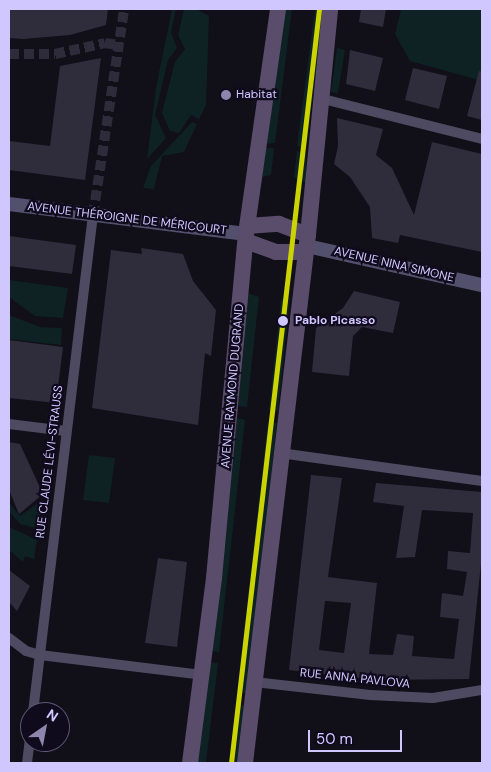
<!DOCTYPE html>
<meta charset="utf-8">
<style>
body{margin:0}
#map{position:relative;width:491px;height:772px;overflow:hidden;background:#110f18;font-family:"DM Sans",sans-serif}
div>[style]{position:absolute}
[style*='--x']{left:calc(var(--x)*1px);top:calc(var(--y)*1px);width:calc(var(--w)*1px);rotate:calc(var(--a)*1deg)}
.green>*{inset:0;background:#0e2224}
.building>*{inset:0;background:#2f2c3c}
.street-tunnel>*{height:10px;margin-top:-5px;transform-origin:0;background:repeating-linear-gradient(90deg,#2e2b3b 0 10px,transparent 0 15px)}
.street>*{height:10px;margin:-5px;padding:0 5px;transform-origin:5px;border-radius:5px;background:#4d4a61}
.secondary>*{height:14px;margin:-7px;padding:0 7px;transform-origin:7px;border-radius:7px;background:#52506c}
.primary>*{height:16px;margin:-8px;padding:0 8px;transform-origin:8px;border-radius:8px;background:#5a4c6b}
.tram-1>*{height:5px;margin:-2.5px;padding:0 2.5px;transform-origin:2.5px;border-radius:2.5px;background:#cbd300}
.dots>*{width:14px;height:14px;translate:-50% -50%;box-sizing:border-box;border:2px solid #0f0b1c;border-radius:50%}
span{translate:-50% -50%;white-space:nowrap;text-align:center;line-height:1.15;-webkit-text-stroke:4.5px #0f0b1c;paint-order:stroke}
.poi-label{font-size:12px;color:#d0c7ff}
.left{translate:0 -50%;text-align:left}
.street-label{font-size:12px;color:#d0c7ff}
.stop-label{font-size:12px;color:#d0c7ff;font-weight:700}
.frame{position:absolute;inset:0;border:10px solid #d0c7ff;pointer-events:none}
.north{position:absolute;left:20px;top:702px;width:50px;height:50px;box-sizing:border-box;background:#0f0b1c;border:1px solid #5c5677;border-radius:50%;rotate:33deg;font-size:14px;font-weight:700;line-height:20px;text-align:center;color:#d0c7ff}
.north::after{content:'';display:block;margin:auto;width:18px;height:22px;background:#8d87ae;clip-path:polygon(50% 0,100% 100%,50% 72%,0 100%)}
.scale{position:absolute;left:308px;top:730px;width:94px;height:22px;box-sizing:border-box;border:2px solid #d0c7ff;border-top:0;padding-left:6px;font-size:15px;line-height:18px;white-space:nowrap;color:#d0c7ff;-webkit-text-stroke:4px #0f0b1c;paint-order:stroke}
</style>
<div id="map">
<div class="green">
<i style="clip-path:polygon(172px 9px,176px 9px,171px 33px,177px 48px,168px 60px,155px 115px,166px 138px,147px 159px,156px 88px)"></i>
<i style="clip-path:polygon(184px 9px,196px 9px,209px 16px,206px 105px,199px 119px,191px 115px,179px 133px,170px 131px,162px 113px,175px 62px,185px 49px,178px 35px)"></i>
<i style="clip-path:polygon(283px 9px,292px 9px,275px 143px,266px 144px)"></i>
<i style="clip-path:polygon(315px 9px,324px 9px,306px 149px,297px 146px)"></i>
<i style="clip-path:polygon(401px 9px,482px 9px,482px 81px,410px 61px,395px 34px)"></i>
<i style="clip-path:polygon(337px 48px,345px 50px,338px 93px,331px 92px)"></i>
<i style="clip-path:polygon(192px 122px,197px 124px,184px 152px,162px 156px,154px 189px,143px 188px,151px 166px)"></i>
<i style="clip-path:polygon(265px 148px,274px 148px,271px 175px,262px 177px)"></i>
<i style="clip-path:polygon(297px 151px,306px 154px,306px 183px,294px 177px)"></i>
<i style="clip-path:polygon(9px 280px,68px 288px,63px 318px,35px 316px,9px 297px)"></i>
<i style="clip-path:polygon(247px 293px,259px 297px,247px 407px,238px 406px)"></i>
<i style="clip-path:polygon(290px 298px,278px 411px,269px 410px,281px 300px)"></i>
<i style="clip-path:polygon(9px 315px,40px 327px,62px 328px,61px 345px,9px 339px)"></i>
<i style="clip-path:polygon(237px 418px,245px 420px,219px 652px,211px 651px)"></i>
<i style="clip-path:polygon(268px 422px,277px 423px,246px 693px,237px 692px)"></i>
<i style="clip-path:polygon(89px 455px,115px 458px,109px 503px,83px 500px)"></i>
<i style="clip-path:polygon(41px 501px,39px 529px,20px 524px,9px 511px,10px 504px,20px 516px)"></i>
<i style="clip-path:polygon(9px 527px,37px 540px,34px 559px,25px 556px,23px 562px,9px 550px)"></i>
<i style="clip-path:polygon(209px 662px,218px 663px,206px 763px,196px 763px)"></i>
<i style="clip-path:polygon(236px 704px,245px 706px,237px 763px,229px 763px)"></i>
</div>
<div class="building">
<i style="clip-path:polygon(9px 9px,108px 9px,106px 25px,70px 35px,23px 39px,9px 38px)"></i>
<i style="clip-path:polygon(361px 9px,386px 9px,383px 27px,359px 22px)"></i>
<i style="clip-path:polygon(350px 50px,383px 58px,375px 91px,346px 84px)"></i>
<i style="clip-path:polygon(101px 58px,85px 180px,9px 170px,9px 141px,50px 146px,60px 66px)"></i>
<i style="clip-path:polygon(413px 68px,447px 76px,439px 109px,405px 100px)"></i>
<i style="clip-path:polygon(479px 71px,482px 72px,482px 120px,467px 116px)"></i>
<i style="clip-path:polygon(337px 118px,383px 129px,376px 155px,392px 168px,414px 215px,432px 142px,482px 154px,482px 252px,400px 235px,398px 243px,372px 238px,370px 207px,350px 177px,334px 164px,338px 146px)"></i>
<i style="clip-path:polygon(9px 236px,76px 245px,72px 274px,9px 266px)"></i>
<i style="clip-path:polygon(141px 248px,183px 254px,193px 281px,216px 310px,211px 356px,205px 353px,198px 425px,92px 408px,111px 250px,142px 254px)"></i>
<i style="clip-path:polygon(354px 291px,400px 302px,393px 333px,362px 327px,353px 336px,349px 376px,312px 372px,316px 328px,343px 308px)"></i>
<i style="clip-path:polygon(9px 340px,63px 347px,56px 403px,9px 398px)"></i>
<i style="clip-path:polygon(9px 442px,20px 444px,43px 494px,19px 514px,9px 490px)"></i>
<i style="clip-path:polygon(evenodd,311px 475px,342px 478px,328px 577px,377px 583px,369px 654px,393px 655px,397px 634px,414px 636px,412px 656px,454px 659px,459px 619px,440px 617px,442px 593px,463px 596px,467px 572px,447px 569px,448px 551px,470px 553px,473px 513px,422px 510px,415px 557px,396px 558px,404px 506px,373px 502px,376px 483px,482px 492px,482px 554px,469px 679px,377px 680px,289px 670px,311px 475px,325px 601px,351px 603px,344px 653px,319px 650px,325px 601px)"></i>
<i style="clip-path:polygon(158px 558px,187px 562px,177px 647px,145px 643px)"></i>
<i style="clip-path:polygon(9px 570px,30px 586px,17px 611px,9px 602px)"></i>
</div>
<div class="street-tunnel">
<i style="--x:9;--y:54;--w:46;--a:0"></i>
<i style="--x:55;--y:54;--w:51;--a:-12.4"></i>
<i style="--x:105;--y:43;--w:14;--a:8"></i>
<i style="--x:93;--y:215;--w:208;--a:-81.4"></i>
</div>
<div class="street">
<i style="--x:319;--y:98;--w:168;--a:14.1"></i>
<i style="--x:9;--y:424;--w:57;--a:7"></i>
<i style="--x:280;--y:453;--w:204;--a:7.9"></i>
<i style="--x:9;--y:638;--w:21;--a:37"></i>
<i style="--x:26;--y:651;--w:15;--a:16"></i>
<i style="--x:40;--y:655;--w:163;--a:7"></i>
<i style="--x:254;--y:682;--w:117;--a:6.4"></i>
<i style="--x:370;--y:695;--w:63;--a:2.7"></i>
<i style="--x:433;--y:698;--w:50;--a:-9.3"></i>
<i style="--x:33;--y:712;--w:501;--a:-83.12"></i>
<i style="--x:27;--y:763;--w:26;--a:-83"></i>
</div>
<div class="secondary">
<i style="--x:9;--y:204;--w:239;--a:7.2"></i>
<i style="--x:307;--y:246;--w:179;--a:12.6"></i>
</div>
<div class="primary">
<i style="--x:248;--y:226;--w:31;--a:-4"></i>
<i style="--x:279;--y:224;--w:31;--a:21"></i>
<i style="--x:246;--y:241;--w:32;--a:20"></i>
<i style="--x:276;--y:252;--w:29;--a:0"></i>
<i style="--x:190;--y:763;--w:187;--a:-82.6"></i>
<i style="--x:214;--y:578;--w:345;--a:-84.7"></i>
<i style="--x:246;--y:234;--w:227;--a:-81.9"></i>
<i style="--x:245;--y:763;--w:532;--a:-83.2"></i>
<i style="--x:308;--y:235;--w:227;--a:-84.4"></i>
</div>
<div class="tram-1">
<i style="--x:231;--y:763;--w:759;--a:-83.34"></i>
</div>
<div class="dots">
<i style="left:226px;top:95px;background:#8d87ae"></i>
<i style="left:283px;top:321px;background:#d0c7ff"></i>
</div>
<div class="poi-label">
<span class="left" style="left:236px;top:95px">Habitat</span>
</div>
<div class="street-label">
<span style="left:127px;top:219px;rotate:7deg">AVENUE THÉROIGNE DE MÉRICOURT</span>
<span style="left:394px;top:265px;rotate:13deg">AVENUE NINA SIMONE</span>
<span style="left:233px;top:386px;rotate:-85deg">AVENUE RAYMOND DUGRAND</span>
<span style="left:50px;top:462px;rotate:-83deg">RUE CLAUDE LÉVI-STRAUSS</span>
<span style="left:355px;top:679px;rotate:6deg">RUE ANNA PAVLOVA</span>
</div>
<div class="stop-label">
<span class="left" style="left:295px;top:321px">Pablo Picasso</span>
</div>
<div class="frame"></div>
<div class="north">N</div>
<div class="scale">50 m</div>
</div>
